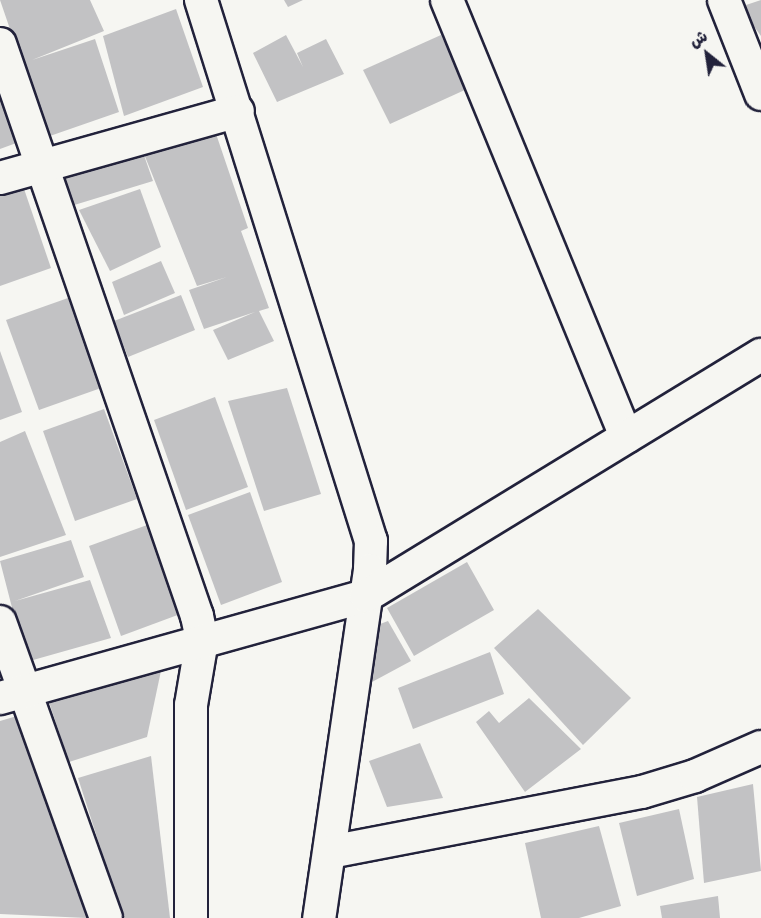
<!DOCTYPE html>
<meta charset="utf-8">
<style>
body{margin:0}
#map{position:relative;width:761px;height:918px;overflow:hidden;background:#f6f6f2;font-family:"Patrick Hand","Playpen Sans Arabic",sans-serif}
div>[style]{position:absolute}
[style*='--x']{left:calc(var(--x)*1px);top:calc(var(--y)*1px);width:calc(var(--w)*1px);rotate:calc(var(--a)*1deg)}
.building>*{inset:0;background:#c2c2c4}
.roads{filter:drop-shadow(2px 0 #22223b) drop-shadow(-2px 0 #22223b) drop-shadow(0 2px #22223b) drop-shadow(0 -2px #22223b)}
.minor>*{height:32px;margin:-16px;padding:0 16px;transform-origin:16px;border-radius:16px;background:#f6f6f2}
span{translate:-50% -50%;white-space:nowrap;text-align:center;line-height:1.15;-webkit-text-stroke:4.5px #f6f6f2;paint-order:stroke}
.north{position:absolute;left:677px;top:24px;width:60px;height:60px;-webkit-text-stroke:4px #f6f6f2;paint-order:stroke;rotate:330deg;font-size:16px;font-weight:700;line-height:24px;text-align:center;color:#22223b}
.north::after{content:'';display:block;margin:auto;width:21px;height:27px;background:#22223b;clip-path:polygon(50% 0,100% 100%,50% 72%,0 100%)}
</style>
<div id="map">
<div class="building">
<i style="clip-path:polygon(0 0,90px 0,104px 31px,32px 60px,95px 39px,119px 112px,47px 137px)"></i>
<i style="clip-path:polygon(284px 0,303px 0,288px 7px)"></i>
<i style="clip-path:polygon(761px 0,761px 36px,740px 7px)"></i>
<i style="clip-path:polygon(176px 9px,203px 87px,124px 116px,103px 36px)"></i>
<i style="clip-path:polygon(286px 35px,303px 67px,297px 53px,326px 39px,344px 74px,277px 102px,253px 53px)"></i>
<i style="clip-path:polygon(441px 35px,467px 89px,390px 124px,363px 70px)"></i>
<i style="clip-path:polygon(0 89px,19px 142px,0 149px)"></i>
<i style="clip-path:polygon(212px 122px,248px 228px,241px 231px,269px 308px,259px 311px,274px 341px,228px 360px,213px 330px,255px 312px,204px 329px,189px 290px,227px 277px,197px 286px,140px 144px,153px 181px,71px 206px,58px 165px)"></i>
<i style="clip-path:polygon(22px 183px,51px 268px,0 286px,0 191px)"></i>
<i style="clip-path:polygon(140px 189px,161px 247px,110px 271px,79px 210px)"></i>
<i style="clip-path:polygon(161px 261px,175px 293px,124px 315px,112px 282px)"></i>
<i style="clip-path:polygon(181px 295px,195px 330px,128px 357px,114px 321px)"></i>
<i style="clip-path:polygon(68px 298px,101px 388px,39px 410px,6px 320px)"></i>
<i style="clip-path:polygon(0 351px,22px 412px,0 420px)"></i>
<i style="clip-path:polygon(287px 388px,321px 494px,264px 511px,228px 401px)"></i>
<i style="clip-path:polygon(215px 397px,248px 487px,186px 510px,154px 420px)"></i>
<i style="clip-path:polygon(104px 409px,137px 499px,75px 521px,43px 431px)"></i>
<i style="clip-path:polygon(25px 431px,66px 535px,0 557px,0 442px)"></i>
<i style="clip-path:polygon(250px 492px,282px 582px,221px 605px,188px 515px)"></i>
<i style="clip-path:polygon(150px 524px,183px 613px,121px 636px,89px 546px)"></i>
<i style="clip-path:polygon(71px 540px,84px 577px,15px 601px,90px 580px,111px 638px,26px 662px,0 561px)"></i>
<i style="clip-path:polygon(467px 562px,494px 610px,414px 656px,387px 608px)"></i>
<i style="clip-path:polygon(538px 609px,631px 698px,583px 745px,494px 648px)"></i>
<i style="clip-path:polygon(388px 621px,411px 661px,372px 682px,375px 626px)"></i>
<i style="clip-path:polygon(490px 652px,504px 694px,413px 729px,398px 688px)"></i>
<i style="clip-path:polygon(162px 666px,147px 737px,69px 762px,49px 702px)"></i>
<i style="clip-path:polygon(529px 698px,581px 749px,525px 792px,476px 722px,489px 711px,499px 723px)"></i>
<i style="clip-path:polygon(17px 716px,87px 918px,0 914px,0 721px)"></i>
<i style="clip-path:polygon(420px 743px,443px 798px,387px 807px,369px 761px)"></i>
<i style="clip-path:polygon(151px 756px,170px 918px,123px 918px,78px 778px)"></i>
<i style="clip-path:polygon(753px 784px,761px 871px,704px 883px,697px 797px)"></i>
<i style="clip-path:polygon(679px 809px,694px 879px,637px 896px,619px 823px)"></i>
<i style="clip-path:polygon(599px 826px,621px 906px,579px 918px,541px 918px,525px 843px)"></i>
<i style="clip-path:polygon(718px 896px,720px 918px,662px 918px,660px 906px)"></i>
</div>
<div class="roads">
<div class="minor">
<i style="--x:201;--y:0;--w:567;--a:72.56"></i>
<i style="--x:371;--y:541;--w:29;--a:92"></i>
<i style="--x:370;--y:570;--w:352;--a:98.3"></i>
<i style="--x:447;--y:0;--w:472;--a:67.7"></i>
<i style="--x:724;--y:0;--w:101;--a:68.5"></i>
<i style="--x:0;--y:44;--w:605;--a:71"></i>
<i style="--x:197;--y:616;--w:25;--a:78"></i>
<i style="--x:202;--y:640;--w:66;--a:99.6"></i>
<i style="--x:191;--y:705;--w:213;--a:90"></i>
<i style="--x:0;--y:178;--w:247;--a:-15.7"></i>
<i style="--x:0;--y:622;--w:314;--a:70.3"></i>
<i style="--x:0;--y:698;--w:380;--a:-15.6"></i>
<i style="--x:366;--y:596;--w:463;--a:-31.4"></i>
<i style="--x:330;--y:852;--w:318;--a:-10.9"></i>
<i style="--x:642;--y:792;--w:55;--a:-16.8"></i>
<i style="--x:695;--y:776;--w:72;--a:-23.7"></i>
</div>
</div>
<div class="north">ش</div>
</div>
